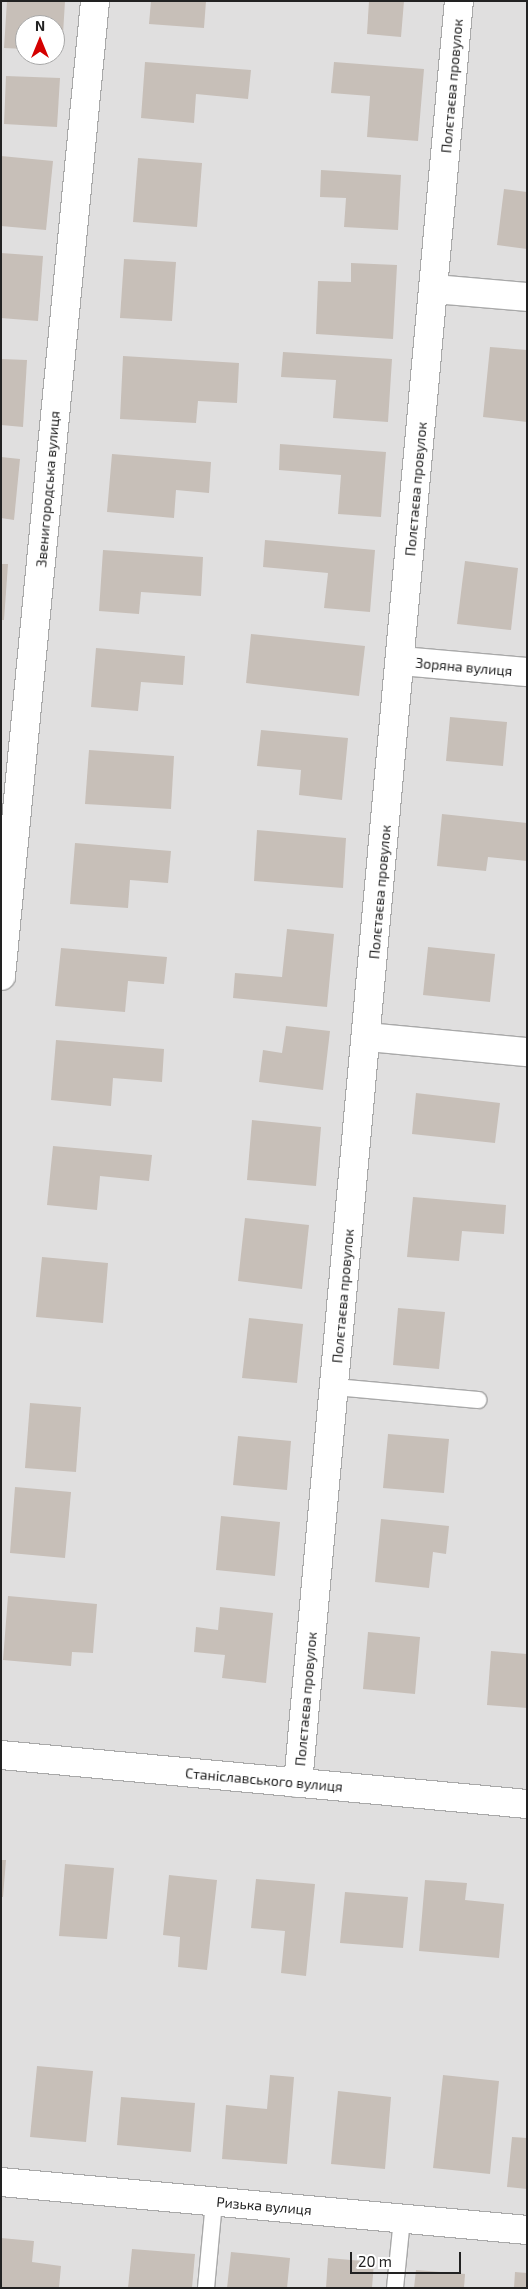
<!DOCTYPE html>
<meta charset="utf-8">
<style>
body{margin:0}
#map{position:relative;width:528px;height:2289px;overflow:hidden;background:#f2efe9;font-family:"Exo 2",sans-serif}
div>[style]{position:absolute}
[style*='--x']{left:calc(var(--x)*1px);top:calc(var(--y)*1px);width:calc(var(--w)*1px);rotate:calc(var(--a)*1deg)}
.residential>*{inset:0;background:#e0dfdf}
.building>*{inset:0;background:#c7bfb8}
.roads{filter:drop-shadow(1px 0 #a9a9a9) drop-shadow(-1px 0 #a9a9a9) drop-shadow(0 1px #a9a9a9) drop-shadow(0 -1px #a9a9a9)}
.lane>*{height:16px;margin:-8px;padding:0 8px;transform-origin:8px;border-radius:8px;background:#fff}
.street>*{height:28px;margin:-14px;padding:0 14px;transform-origin:14px;border-radius:14px;background:#fff}
span{translate:-50% -50%;white-space:nowrap;text-align:center;line-height:1.15;-webkit-text-stroke:4.5px #fff;paint-order:stroke}
.street-label{font-size:14px;color:#222}
.frame{position:absolute;inset:0;border:2px solid #222;pointer-events:none}
.north{position:absolute;left:15px;top:15px;width:50px;height:50px;box-sizing:border-box;background:#fff;border:1px solid #a7a7a7;border-radius:50%;rotate:0deg;font-size:14px;font-weight:700;line-height:20px;text-align:center;color:#222}
.north::after{content:'';display:block;margin:auto;width:18px;height:22px;background:#d40000;clip-path:polygon(50% 0,100% 100%,50% 72%,0 100%)}
.scale{position:absolute;left:350px;top:2252px;width:111px;height:22px;box-sizing:border-box;border:2px solid #222;border-top:0;padding-left:6px;font-size:15px;line-height:18px;white-space:nowrap;color:#222;-webkit-text-stroke:4px #fff;paint-order:stroke}
</style>
<div id="map">
<div class="residential">
<i style="clip-path:polygon(evenodd,1px 1px,527px 1px,527px 2288px,1px 2288px,1px 1px,25px 25px,55px 25px,55px 55px,25px 55px,25px 25px)"></i>
</div>
<div class="building">
<i style="clip-path:polygon(7px 1px,65px 1px,62px 51px,55px 51px,55px 25px,25px 25px,25px 49px,4px 48px)"></i>
<i style="clip-path:polygon(151px 1px,206px 1px,204px 28px,149px 24px)"></i>
<i style="clip-path:polygon(369px 1px,404px 1px,401px 37px,367px 34px)"></i>
<i style="clip-path:polygon(145px 62px,251px 70px,248px 99px,196px 94px,194px 123px,141px 118px)"></i>
<i style="clip-path:polygon(334px 62px,424px 69px,418px 141px,367px 137px,370px 96px,331px 93px)"></i>
<i style="clip-path:polygon(6px 76px,60px 78px,57px 127px,4px 124px)"></i>
<i style="clip-path:polygon(1px 156px,53px 161px,46px 230px,1px 226px)"></i>
<i style="clip-path:polygon(138px 158px,202px 163px,197px 227px,133px 222px)"></i>
<i style="clip-path:polygon(321px 170px,401px 175px,398px 230px,344px 227px,346px 198px,320px 197px)"></i>
<i style="clip-path:polygon(504px 189px,527px 192px,527px 249px,497px 245px)"></i>
<i style="clip-path:polygon(1px 253px,43px 256px,38px 321px,1px 318px)"></i>
<i style="clip-path:polygon(124px 259px,176px 262px,172px 321px,120px 318px)"></i>
<i style="clip-path:polygon(351px 263px,397px 265px,393px 339px,316px 334px,318px 281px,351px 282px)"></i>
<i style="clip-path:polygon(490px 347px,527px 350px,527px 422px,483px 417px)"></i>
<i style="clip-path:polygon(283px 352px,392px 359px,388px 422px,333px 418px,336px 380px,281px 377px)"></i>
<i style="clip-path:polygon(123px 356px,239px 363px,237px 403px,198px 401px,196px 423px,120px 419px)"></i>
<i style="clip-path:polygon(1px 359px,27px 360px,23px 427px,1px 425px)"></i>
<i style="clip-path:polygon(280px 444px,386px 452px,381px 517px,338px 514px,341px 475px,279px 470px)"></i>
<i style="clip-path:polygon(112px 454px,211px 462px,209px 493px,176px 490px,174px 518px,107px 512px)"></i>
<i style="clip-path:polygon(1px 457px,20px 459px,14px 520px,1px 518px)"></i>
<i style="clip-path:polygon(265px 540px,375px 550px,370px 612px,324px 608px,328px 573px,263px 567px)"></i>
<i style="clip-path:polygon(103px 550px,203px 557px,201px 596px,141px 592px,139px 614px,99px 611px)"></i>
<i style="clip-path:polygon(465px 561px,518px 568px,511px 630px,457px 624px)"></i>
<i style="clip-path:polygon(1px 564px,8px 564px,4px 620px,1px 620px)"></i>
<i style="clip-path:polygon(251px 634px,365px 646px,359px 696px,246px 683px)"></i>
<i style="clip-path:polygon(96px 648px,185px 656px,183px 685px,141px 682px,138px 711px,91px 707px)"></i>
<i style="clip-path:polygon(450px 717px,507px 722px,503px 766px,446px 761px)"></i>
<i style="clip-path:polygon(261px 730px,348px 738px,342px 800px,299px 795px,301px 770px,257px 766px)"></i>
<i style="clip-path:polygon(89px 750px,174px 756px,171px 809px,85px 804px)"></i>
<i style="clip-path:polygon(442px 814px,527px 823px,527px 861px,488px 857px,486px 871px,437px 866px)"></i>
<i style="clip-path:polygon(257px 830px,346px 838px,343px 888px,254px 881px)"></i>
<i style="clip-path:polygon(75px 843px,171px 851px,168px 883px,130px 880px,128px 908px,70px 904px)"></i>
<i style="clip-path:polygon(287px 929px,334px 934px,327px 1007px,233px 998px,235px 973px,282px 977px)"></i>
<i style="clip-path:polygon(428px 947px,495px 954px,490px 1002px,423px 995px)"></i>
<i style="clip-path:polygon(61px 948px,167px 957px,164px 984px,128px 981px,125px 1012px,55px 1006px)"></i>
<i style="clip-path:polygon(286px 1026px,330px 1031px,323px 1090px,259px 1082px,263px 1050px,282px 1053px)"></i>
<i style="clip-path:polygon(56px 1040px,164px 1049px,162px 1082px,113px 1078px,111px 1106px,51px 1100px)"></i>
<i style="clip-path:polygon(416px 1093px,500px 1103px,495px 1143px,412px 1134px)"></i>
<i style="clip-path:polygon(252px 1120px,321px 1127px,316px 1186px,247px 1180px)"></i>
<i style="clip-path:polygon(53px 1146px,152px 1155px,149px 1181px,100px 1176px,97px 1210px,47px 1205px)"></i>
<i style="clip-path:polygon(413px 1197px,506px 1205px,504px 1234px,462px 1231px,459px 1261px,407px 1257px)"></i>
<i style="clip-path:polygon(245px 1218px,309px 1225px,302px 1289px,238px 1281px)"></i>
<i style="clip-path:polygon(42px 1257px,108px 1263px,103px 1323px,36px 1317px)"></i>
<i style="clip-path:polygon(398px 1308px,445px 1312px,439px 1369px,393px 1365px)"></i>
<i style="clip-path:polygon(249px 1318px,303px 1324px,297px 1383px,242px 1378px)"></i>
<i style="clip-path:polygon(30px 1403px,81px 1407px,76px 1472px,25px 1468px)"></i>
<i style="clip-path:polygon(388px 1434px,449px 1439px,444px 1493px,383px 1488px)"></i>
<i style="clip-path:polygon(238px 1436px,291px 1441px,287px 1490px,233px 1485px)"></i>
<i style="clip-path:polygon(15px 1487px,71px 1492px,65px 1558px,10px 1553px)"></i>
<i style="clip-path:polygon(221px 1516px,280px 1522px,275px 1576px,216px 1570px)"></i>
<i style="clip-path:polygon(381px 1519px,449px 1526px,446px 1554px,433px 1552px,429px 1588px,375px 1582px)"></i>
<i style="clip-path:polygon(8px 1596px,97px 1604px,93px 1653px,72px 1652px,71px 1666px,3px 1660px)"></i>
<i style="clip-path:polygon(220px 1607px,273px 1613px,266px 1683px,222px 1678px,225px 1655px,194px 1652px,196px 1627px,218px 1630px)"></i>
<i style="clip-path:polygon(368px 1632px,420px 1637px,415px 1694px,363px 1689px)"></i>
<i style="clip-path:polygon(491px 1651px,527px 1654px,527px 1708px,487px 1705px)"></i>
<i style="clip-path:polygon(1px 1860px,6px 1860px,3px 1897px,1px 1897px)"></i>
<i style="clip-path:polygon(65px 1864px,114px 1868px,107px 1939px,59px 1936px)"></i>
<i style="clip-path:polygon(169px 1875px,217px 1880px,207px 1970px,178px 1967px,180px 1937px,163px 1935px)"></i>
<i style="clip-path:polygon(256px 1879px,315px 1884px,306px 1976px,281px 1973px,285px 1931px,251px 1928px)"></i>
<i style="clip-path:polygon(425px 1880px,467px 1883px,465px 1900px,504px 1904px,499px 1958px,419px 1951px)"></i>
<i style="clip-path:polygon(345px 1892px,408px 1897px,403px 1948px,340px 1943px)"></i>
<i style="clip-path:polygon(37px 2066px,93px 2071px,86px 2142px,30px 2137px)"></i>
<i style="clip-path:polygon(270px 2075px,294px 2077px,287px 2164px,222px 2159px,226px 2105px,267px 2109px)"></i>
<i style="clip-path:polygon(443px 2075px,499px 2081px,490px 2174px,433px 2168px)"></i>
<i style="clip-path:polygon(338px 2091px,391px 2097px,385px 2169px,331px 2164px)"></i>
<i style="clip-path:polygon(121px 2097px,195px 2103px,191px 2152px,117px 2145px)"></i>
<i style="clip-path:polygon(512px 2137px,527px 2138px,527px 2189px,507px 2187px)"></i>
<i style="clip-path:polygon(1px 2238px,34px 2241px,32px 2262px,61px 2266px,59px 2288px,1px 2287px)"></i>
<i style="clip-path:polygon(132px 2249px,195px 2254px,192px 2288px,128px 2288px)"></i>
<i style="clip-path:polygon(231px 2252px,290px 2258px,287px 2288px,227px 2288px)"></i>
<i style="clip-path:polygon(328px 2258px,374px 2262px,372px 2288px,326px 2288px)"></i>
<i style="clip-path:polygon(416px 2270px,465px 2274px,464px 2288px,414px 2288px)"></i>
<i style="clip-path:polygon(515px 2272px,527px 2273px,527px 2288px,514px 2288px)"></i>
</div>
<div class="roads">
<div class="lane">
<i style="--x:335;--y:1387;--w:144;--a:5.2"></i>
<i style="--x:206;--y:2288;--w:86;--a:-84.7"></i>
<i style="--x:395;--y:2288;--w:69;--a:-84.2"></i>
</div>
<div class="street">
<i style="--x:434;--y:289;--w:93;--a:4.9"></i>
<i style="--x:401;--y:661;--w:126;--a:5"></i>
<i style="--x:1;--y:976;--w:980;--a:-84.49"></i>
<i style="--x:367;--y:1037;--w:161;--a:5.4"></i>
<i style="--x:1;--y:1755;--w:528;--a:5.32"></i>
<i style="--x:298;--y:1783;--w:1789;--a:-84.84"></i>
<i style="--x:1;--y:2182;--w:528;--a:5.21"></i>
</div>
</div>
<div class="street-label">
<span style="left:452px;top:86px;rotate:-85deg">Полєтаєва провулок</span>
<span style="left:48px;top:489px;rotate:-85deg">Звенигородська вулиця</span>
<span style="left:416px;top:489px;rotate:-85deg">Полєтаєва провулок</span>
<span style="left:464px;top:667px;rotate:5deg">Зоряна вулиця</span>
<span style="left:380px;top:892px;rotate:-85deg">Полєтаєва провулок</span>
<span style="left:343px;top:1296px;rotate:-85deg">Полєтаєва провулок</span>
<span style="left:306px;top:1699px;rotate:-85deg">Полєтаєва провулок</span>
<span style="left:264px;top:1780px;rotate:5deg">Станіславського вулиця</span>
<span style="left:264px;top:2206px;rotate:5deg">Ризька вулиця</span>
</div>
<div class="frame"></div>
<div class="north">N</div>
<div class="scale">20 m</div>
</div>
